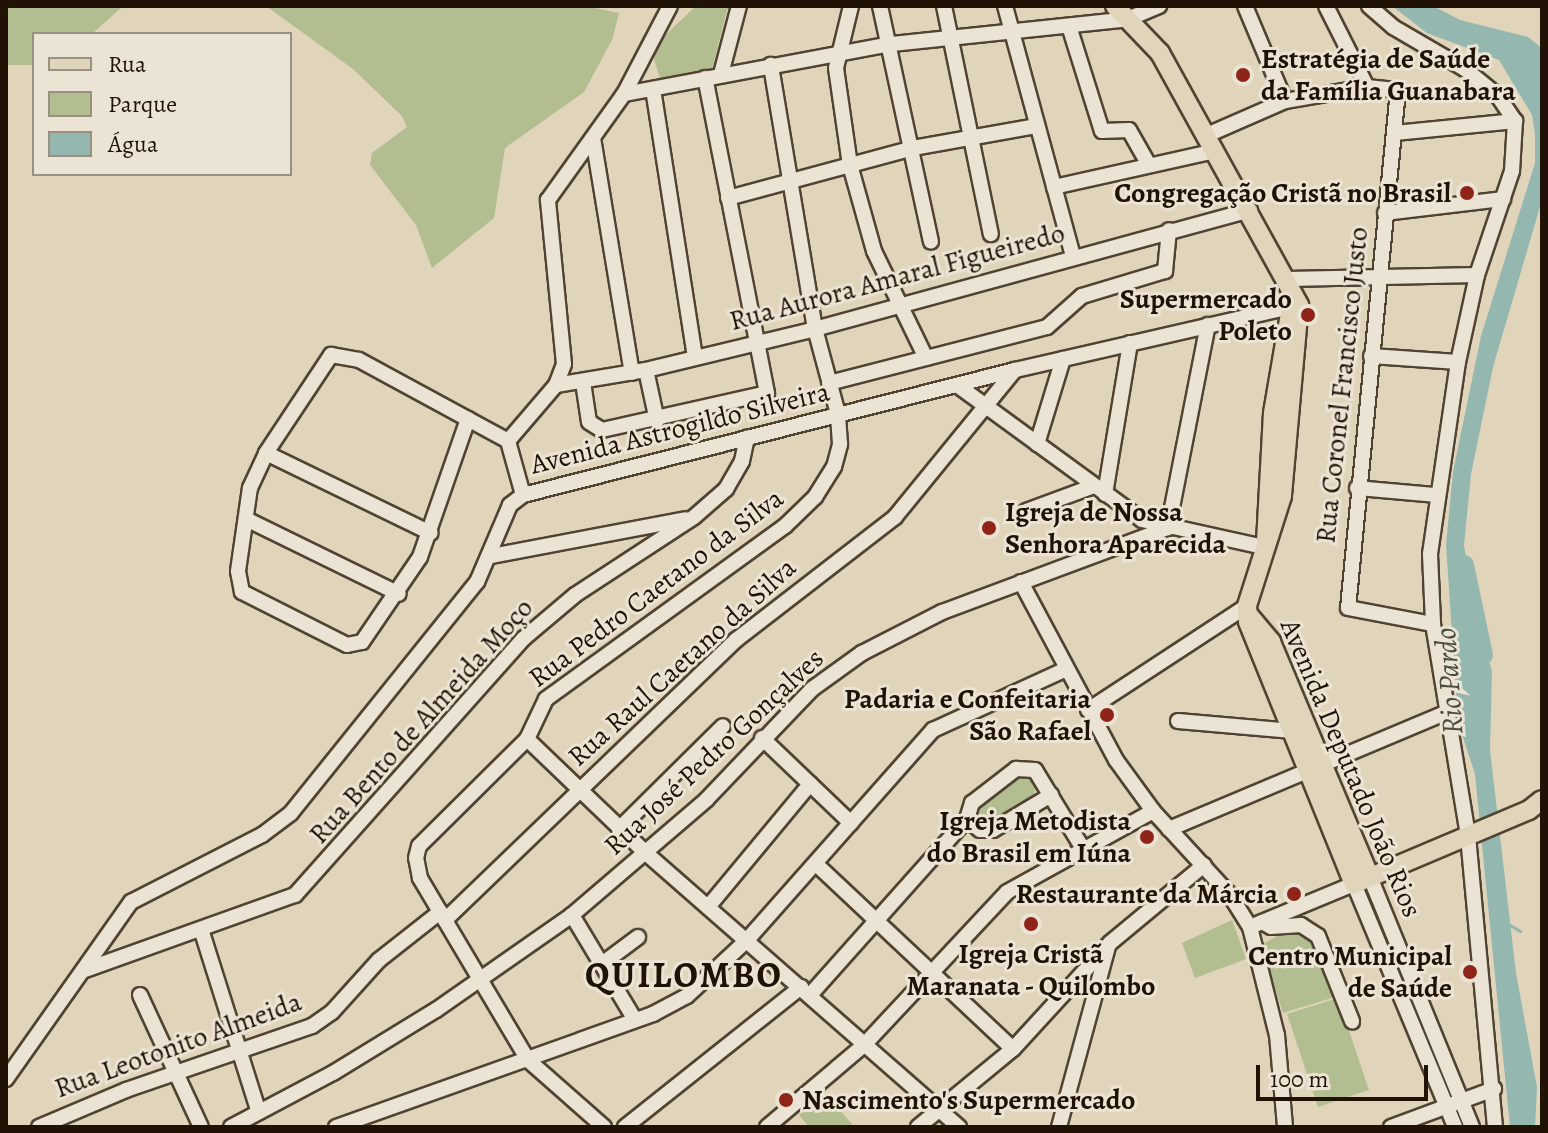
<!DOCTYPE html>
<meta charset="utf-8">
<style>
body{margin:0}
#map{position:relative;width:1548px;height:1133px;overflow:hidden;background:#e0d4bb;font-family:Alegreya,serif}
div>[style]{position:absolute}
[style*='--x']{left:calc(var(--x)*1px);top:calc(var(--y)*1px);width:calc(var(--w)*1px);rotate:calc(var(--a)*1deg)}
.green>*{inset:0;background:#b2bd90}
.water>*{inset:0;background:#94b8af}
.stream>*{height:3px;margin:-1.5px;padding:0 1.5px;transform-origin:1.5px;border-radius:1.5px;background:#94b8af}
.river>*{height:20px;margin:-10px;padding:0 10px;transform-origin:10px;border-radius:10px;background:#94b8af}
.roads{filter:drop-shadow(2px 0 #504332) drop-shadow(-2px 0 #504332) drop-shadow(0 2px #504332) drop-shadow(0 -2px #504332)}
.minor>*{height:14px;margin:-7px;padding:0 7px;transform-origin:7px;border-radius:7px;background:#ebe3d3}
.major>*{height:18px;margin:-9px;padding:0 9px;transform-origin:9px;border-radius:9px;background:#e0d4bb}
.dots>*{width:22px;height:22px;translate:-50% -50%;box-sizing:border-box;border:4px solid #ebe3d3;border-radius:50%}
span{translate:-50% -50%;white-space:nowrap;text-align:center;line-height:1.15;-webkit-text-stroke:6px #ebe3d3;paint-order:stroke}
.poi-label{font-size:28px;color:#201305;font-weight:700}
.left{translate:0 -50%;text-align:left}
.right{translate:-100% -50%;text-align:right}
.street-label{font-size:28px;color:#201305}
.water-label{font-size:30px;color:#494d40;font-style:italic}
.district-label{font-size:36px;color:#201305;font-weight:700;letter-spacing:2px}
.frame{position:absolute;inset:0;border:8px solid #201305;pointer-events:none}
.legend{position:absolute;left:32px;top:32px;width:260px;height:144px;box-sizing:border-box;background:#ebe3d3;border:2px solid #9a9081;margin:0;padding:10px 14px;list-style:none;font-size:24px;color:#201305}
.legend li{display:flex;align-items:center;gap:16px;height:40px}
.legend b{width:40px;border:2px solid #9a9081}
.scale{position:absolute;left:1256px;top:1065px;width:172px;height:36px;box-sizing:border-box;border:4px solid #201305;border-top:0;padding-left:10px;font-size:24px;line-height:28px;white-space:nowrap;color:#201305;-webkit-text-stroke:6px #ebe3d3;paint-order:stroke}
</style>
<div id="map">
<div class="green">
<i style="clip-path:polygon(6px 6px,123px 6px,92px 34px,34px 34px,34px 65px,6px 65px)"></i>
<i style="clip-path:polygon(266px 6px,585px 6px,619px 13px,612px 40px,584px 92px,505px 148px,494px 218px,432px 268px,416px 225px,370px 165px,372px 153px,407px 127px,402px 116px,353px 69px)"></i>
<i style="clip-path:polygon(696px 6px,751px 6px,727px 10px,711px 73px,662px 85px,654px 59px,659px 41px)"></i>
<i style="clip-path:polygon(1026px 774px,1036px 784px,1033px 800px,990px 826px,983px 824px,975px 810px,1017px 776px)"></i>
<i style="clip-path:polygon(1232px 920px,1246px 959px,1195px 978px,1182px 943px)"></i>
<i style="clip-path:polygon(1291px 928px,1313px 938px,1335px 997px,1283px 1013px,1261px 945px)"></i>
<i style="clip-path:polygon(1338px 998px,1369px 1090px,1318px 1107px,1287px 1014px)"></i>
<i style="clip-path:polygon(825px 1093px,852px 1124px,849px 1127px,809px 1127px,799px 1115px)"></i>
</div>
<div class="water">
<i style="clip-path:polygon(1392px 6px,1433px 6px,1460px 20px,1528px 37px,1542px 48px,1542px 200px,1493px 367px,1471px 474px,1464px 545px,1476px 620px,1492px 671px,1490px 750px,1516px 973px,1537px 1087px,1535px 1127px,1510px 1127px,1475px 774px,1458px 722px,1446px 545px,1453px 472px,1481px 336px,1535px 163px,1535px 134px,1532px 115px,1499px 60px,1427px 33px)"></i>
</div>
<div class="stream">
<i style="--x:1510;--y:925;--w:12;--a:31"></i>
</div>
<div class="river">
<i style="--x:1464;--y:565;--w:92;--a:78.1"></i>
</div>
<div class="roads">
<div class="minor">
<i style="--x:851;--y:6;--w:64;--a:103.6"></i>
<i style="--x:836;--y:68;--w:98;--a:81.8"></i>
<i style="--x:850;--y:165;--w:89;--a:74.4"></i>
<i style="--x:874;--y:251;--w:119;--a:64.1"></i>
<i style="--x:880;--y:6;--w:241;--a:77.8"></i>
<i style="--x:944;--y:6;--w:233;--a:78.4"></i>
<i style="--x:1005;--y:6;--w:259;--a:74.8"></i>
<i style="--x:1245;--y:6;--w:103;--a:67.2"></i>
<i style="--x:1326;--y:6;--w:91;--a:63.2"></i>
<i style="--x:1369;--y:6;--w:32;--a:41"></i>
<i style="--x:1393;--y:27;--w:83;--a:30.3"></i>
<i style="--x:1465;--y:69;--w:43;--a:39.3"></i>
<i style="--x:1498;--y:96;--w:30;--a:56"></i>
<i style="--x:1515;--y:121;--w:50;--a:93.4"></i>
<i style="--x:1512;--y:171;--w:110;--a:108.6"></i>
<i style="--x:1477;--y:275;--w:89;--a:102.3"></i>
<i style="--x:1458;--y:362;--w:194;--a:98.3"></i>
<i style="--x:1430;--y:554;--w:70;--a:87.5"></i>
<i style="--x:1433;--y:624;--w:215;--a:80.6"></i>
<i style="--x:1468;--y:836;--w:292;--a:84.7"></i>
<i style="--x:1069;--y:26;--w:110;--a:72.6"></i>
<i style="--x:1102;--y:131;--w:27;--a:-2"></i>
<i style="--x:1129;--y:130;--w:40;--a:60.3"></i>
<i style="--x:721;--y:74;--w:70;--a:-75.2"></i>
<i style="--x:653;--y:89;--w:272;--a:81.1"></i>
<i style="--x:624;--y:94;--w:273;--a:-10.6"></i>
<i style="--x:892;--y:44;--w:237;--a:-6"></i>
<i style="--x:1128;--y:19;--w:34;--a:-23"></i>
<i style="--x:1395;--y:133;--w:121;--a:-5.7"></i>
<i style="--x:1207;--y:135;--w:85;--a:-23.6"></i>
<i style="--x:1285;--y:101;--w:83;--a:-9.7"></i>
<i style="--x:1367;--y:87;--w:31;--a:6"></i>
<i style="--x:1398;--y:90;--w:520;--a:95.51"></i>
<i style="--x:1348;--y:608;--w:86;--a:10.7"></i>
<i style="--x:593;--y:138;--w:238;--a:80.6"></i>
<i style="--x:1054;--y:187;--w:165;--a:-12.6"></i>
<i style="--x:728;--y:198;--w:192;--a:-15.1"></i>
<i style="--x:913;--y:148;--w:126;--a:-10.1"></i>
<i style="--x:1385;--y:213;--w:119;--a:-6.8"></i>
<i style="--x:1288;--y:279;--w:189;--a:-1.2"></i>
<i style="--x:1371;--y:356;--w:87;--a:3.9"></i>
<i style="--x:646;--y:370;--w:52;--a:77.8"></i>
<i style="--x:583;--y:382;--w:40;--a:81.5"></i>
<i style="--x:589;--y:422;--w:15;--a:32"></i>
<i style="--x:602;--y:430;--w:169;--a:-12.6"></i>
<i style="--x:767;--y:393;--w:321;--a:-101.1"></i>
<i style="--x:829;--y:383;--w:225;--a:-14.4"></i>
<i style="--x:1047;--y:327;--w:47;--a:-41.5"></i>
<i style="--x:1082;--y:296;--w:87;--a:-16.8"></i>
<i style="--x:1165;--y:271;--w:41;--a:-84.4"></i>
<i style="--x:556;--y:385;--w:91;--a:-9.5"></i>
<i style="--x:646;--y:370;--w:174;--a:-13.6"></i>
<i style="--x:815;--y:329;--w:451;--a:-15.3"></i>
<i style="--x:957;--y:385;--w:229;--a:36.1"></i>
<i style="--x:1142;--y:520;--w:125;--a:12.5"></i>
<i style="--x:468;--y:419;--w:146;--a:109.2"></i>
<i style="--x:420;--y:557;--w:103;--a:124.3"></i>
<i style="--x:362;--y:642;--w:15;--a:169"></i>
<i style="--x:347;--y:645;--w:118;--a:-153.2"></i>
<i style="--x:242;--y:592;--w:21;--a:-101"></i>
<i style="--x:238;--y:571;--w:84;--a:-81.8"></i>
<i style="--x:250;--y:488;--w:38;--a:-65"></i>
<i style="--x:266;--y:453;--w:118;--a:-56.4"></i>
<i style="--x:331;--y:355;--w:28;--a:10"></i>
<i style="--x:359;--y:360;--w:170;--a:28.5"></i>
<i style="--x:1037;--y:444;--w:89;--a:-73"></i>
<i style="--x:266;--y:453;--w:183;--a:25.9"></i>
<i style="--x:1357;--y:488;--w:79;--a:5.1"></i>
<i style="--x:1105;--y:494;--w:153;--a:-80.6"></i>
<i style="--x:523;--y:495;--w:56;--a:-105.5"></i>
<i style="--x:508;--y:441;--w:74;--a:-49.4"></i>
<i style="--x:556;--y:385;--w:22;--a:-69"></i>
<i style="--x:564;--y:364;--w:165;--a:-95.6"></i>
<i style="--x:548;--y:200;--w:130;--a:-54.4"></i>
<i style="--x:624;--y:94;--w:99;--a:-62.4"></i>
<i style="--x:1026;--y:511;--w:72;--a:-20.2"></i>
<i style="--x:246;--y:519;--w:170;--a:26.1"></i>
<i style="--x:491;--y:556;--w:198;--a:-10.7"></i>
<i style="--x:1021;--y:582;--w:202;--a:61.9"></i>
<i style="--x:1116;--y:760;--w:63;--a:54"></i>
<i style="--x:1153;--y:811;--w:114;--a:47.5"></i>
<i style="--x:1230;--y:895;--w:38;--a:58"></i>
<i style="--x:1250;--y:927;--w:111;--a:76"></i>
<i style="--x:1277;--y:1035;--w:92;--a:85"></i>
<i style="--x:1088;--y:710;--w:190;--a:-33.2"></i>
<i style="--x:1178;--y:721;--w:115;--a:5"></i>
<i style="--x:762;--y:738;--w:123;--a:43.7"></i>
<i style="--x:527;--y:739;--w:166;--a:43.8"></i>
<i style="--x:647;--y:854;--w:415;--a:41.2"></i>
<i style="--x:967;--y:819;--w:17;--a:40"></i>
<i style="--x:980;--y:830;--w:13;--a:0"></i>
<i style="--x:993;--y:830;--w:68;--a:-31.1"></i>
<i style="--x:619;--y:829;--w:146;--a:-44.7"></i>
<i style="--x:1169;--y:829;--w:305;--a:-22.8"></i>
<i style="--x:816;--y:864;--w:270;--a:43.2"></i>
<i style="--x:1370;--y:877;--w:270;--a:67.8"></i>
<i style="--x:708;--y:907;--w:160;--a:-50.3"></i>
<i style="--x:572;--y:915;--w:122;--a:59"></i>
<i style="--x:445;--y:920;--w:404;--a:-43.9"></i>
<i style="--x:736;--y:640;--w:201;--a:-37.7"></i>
<i style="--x:895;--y:517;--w:190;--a:-50.8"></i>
<i style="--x:1262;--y:922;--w:10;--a:29"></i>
<i style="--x:1271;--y:927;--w:30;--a:-4"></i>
<i style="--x:1301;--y:925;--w:20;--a:33"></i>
<i style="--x:1318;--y:936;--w:92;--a:68.2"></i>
<i style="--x:1250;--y:927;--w:113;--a:-22.5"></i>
<i style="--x:1354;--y:884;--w:263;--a:67.4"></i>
<i style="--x:201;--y:929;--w:190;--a:72.5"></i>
<i style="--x:602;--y:964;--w:45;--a:-36.9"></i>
<i style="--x:85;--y:970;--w:223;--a:-19.7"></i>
<i style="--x:295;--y:895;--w:343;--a:-48.3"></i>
<i style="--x:523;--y:639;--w:68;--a:-40.2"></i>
<i style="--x:575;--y:595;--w:142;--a:-33.2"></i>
<i style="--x:694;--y:517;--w:43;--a:-41.2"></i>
<i style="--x:726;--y:489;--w:32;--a:-60"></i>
<i style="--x:742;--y:461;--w:24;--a:-78"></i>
<i style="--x:140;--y:995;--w:145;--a:65.2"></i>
<i style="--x:810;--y:995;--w:236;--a:-48.3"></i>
<i style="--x:967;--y:819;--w:17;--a:-73"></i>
<i style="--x:972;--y:803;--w:56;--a:-37.7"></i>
<i style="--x:1016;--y:769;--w:19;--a:3"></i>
<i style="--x:1035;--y:770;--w:90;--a:58.6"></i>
<i style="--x:6;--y:1079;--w:217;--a:-54.8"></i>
<i style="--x:131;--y:902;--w:147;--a:-27.1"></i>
<i style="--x:262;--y:835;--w:36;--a:-37"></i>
<i style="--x:291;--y:813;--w:297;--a:-51.2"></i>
<i style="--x:477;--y:582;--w:84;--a:-66.8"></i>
<i style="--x:510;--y:505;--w:16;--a:-38"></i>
<i style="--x:523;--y:495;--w:508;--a:-14.26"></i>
<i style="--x:1015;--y:370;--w:290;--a:-12.9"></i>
<i style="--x:39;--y:1127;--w:95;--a:-23"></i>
<i style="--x:126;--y:1090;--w:197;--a:-19"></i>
<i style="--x:312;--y:1026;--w:24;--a:-35"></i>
<i style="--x:332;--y:1012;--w:70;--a:-47.9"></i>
<i style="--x:379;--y:960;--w:78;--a:-38.2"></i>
<i style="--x:231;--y:1127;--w:115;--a:-27.9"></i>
<i style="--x:333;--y:1073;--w:121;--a:-31.5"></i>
<i style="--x:436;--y:1010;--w:166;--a:-34.9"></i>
<i style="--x:572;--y:915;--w:177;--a:-40.6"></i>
<i style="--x:706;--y:800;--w:153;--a:-46.3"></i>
<i style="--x:812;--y:689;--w:62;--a:-35.8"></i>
<i style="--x:862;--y:653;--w:90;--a:-27.1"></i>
<i style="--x:942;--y:612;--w:241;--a:-20.4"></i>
<i style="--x:1168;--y:528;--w:207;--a:-78.9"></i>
<i style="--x:336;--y:1127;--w:337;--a:-19.6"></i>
<i style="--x:653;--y:1014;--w:38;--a:-28"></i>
<i style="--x:687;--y:996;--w:82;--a:-43"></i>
<i style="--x:747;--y:940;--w:281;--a:-48.5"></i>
<i style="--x:933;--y:730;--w:146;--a:-24.6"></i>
<i style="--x:604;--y:1127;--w:101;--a:-138.6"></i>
<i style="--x:528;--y:1060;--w:212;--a:-120.7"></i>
<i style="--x:420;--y:878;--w:20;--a:-101"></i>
<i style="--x:416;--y:858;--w:12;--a:-76"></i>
<i style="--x:419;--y:846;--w:152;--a:-44.7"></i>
<i style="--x:527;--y:739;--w:44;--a:-64.6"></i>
<i style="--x:546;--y:699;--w:295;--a:-35.9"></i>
<i style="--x:785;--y:526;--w:42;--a:-44"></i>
<i style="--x:815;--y:497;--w:36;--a:-58"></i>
<i style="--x:834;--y:467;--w:24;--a:-75"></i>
<i style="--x:840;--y:444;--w:30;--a:-94"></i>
<i style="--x:838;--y:414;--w:88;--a:-105.1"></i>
<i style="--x:815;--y:329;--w:268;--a:-99.5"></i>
<i style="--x:625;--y:1127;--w:225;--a:-38.5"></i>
<i style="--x:767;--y:1127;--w:127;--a:-40.2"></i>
<i style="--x:864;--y:1045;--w:209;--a:-46.9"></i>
<i style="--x:1007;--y:892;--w:167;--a:-29"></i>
<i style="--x:918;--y:1127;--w:123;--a:-39.4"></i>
<i style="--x:1013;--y:1049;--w:144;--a:-47.5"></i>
<i style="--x:1110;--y:943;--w:122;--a:-39.7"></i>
<i style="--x:1059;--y:1127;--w:187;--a:-74.8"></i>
<i style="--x:1391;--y:1127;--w:110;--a:-20.3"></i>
</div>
<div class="major">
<i style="--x:1115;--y:6;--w:65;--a:46.2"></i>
<i style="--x:1160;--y:53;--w:288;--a:61.1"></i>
<i style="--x:1299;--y:305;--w:192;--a:95.1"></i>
<i style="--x:1282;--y:496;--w:115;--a:107.7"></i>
<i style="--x:1247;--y:606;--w:16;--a:86"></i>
<i style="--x:1248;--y:622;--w:283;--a:68"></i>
<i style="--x:1354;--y:884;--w:190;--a:-22.9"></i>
<i style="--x:1529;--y:810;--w:16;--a:-38"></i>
<i style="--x:1266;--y:542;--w:129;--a:-86.9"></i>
<i style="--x:1273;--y:413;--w:119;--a:-80.3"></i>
<i style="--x:1247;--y:613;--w:38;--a:50"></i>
<i style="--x:1271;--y:642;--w:255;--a:67.2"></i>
</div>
</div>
<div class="dots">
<i style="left:1243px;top:75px;background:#8f2418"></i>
<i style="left:1467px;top:193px;background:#8f2418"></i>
<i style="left:1308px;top:315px;background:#8f2418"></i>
<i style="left:989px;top:528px;background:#8f2418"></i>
<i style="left:1107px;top:715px;background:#8f2418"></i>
<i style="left:1147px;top:837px;background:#8f2418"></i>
<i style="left:1294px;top:894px;background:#8f2418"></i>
<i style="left:1031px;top:924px;background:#8f2418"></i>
<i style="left:1470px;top:972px;background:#8f2418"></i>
<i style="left:786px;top:1100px;background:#8f2418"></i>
</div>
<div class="poi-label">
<span class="left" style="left:1261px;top:75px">Estratégia de Saúde<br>da Família Guanabara</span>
<span class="right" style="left:1451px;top:193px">Congregação Cristã no Brasil</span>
<span class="right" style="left:1292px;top:315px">Supermercado<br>Poleto</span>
<span class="left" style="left:1005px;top:528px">Igreja de Nossa<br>Senhora Aparecida</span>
<span class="right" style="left:1091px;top:715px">Padaria e Confeitaria<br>São Rafael</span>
<span class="right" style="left:1131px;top:837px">Igreja Metodista<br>do Brasil em Iúna</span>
<span class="right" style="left:1278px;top:894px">Restaurante da Márcia</span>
<span style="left:1031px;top:970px">Igreja Cristã<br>Maranata - Quilombo</span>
<span class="right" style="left:1452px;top:972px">Centro Municipal<br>de Saúde</span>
<span class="left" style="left:802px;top:1100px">Nascimento's Supermercado</span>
</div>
<div class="street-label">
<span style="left:897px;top:277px;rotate:-15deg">Rua Aurora Amaral Figueiredo</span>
<span style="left:1342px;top:385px;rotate:-84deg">Rua Coronel Francisco Justo</span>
<span style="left:680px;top:428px;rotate:-14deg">Avenida Astrogildo Silveira</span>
<span style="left:656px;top:588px;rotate:-37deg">Rua Pedro Caetano da Silva</span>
<span style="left:682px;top:662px;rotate:-42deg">Rua Raul Caetano da Silva</span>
<span style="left:421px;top:721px;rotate:-48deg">Rua Bento de Almeida Moço</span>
<span style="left:714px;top:752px;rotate:-43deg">Rua José Pedro Gonçalves</span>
<span style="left:1351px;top:768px;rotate:67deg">Avenida Deputado João Rios</span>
<span style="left:178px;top:1045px;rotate:-20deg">Rua Leotonito Almeida</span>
</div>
<div class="water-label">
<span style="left:1449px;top:681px;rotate:-94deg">Rio Pardo</span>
</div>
<div class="district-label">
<span style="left:684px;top:975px">QUILOMBO</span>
</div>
<div class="frame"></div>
<ul class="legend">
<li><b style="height:10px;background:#e0d4bb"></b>Rua</li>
<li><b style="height:22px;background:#b2bd90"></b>Parque</li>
<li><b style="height:22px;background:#94b8af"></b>Água</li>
</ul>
<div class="scale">100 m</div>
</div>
